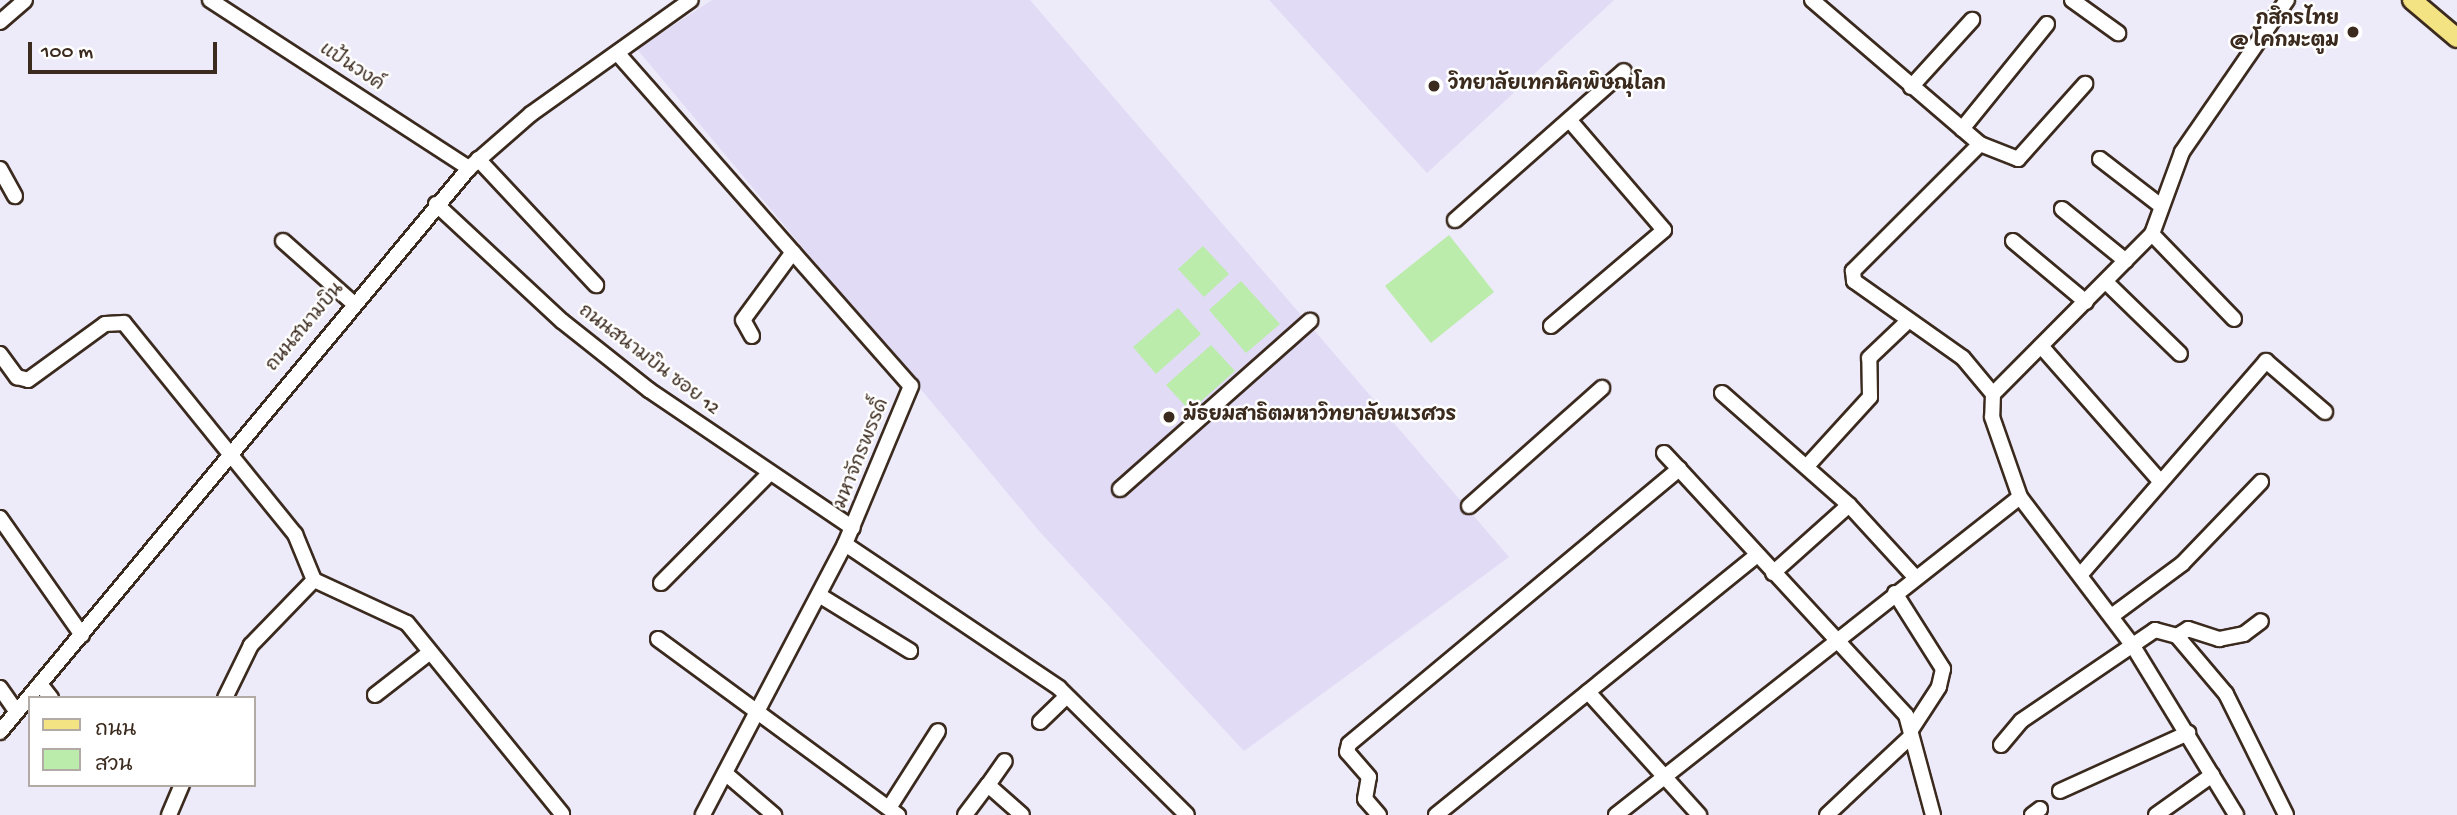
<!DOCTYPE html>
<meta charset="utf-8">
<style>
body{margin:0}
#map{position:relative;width:2457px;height:815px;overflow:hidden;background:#edeaf9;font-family:"Gochi Hand","Playpen Sans Thai",sans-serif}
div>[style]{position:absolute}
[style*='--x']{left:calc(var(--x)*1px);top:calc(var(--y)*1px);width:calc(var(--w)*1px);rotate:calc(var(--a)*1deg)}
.built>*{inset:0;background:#e1dbf5}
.green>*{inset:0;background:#bbecab}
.roads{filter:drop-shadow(2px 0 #3b2a1e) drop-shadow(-2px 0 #3b2a1e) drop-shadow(0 2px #3b2a1e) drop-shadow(0 -2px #3b2a1e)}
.minor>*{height:14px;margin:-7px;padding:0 7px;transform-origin:7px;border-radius:7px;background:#fff}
.major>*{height:18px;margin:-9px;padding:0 9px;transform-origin:9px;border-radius:9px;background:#f4e382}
.dots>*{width:19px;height:19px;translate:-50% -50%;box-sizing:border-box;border:4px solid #fff;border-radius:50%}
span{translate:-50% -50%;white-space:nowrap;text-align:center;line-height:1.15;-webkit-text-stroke:5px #fff;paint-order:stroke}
.poi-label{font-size:19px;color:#3b2a1e;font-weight:700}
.right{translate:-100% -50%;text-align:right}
.left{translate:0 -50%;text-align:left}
.street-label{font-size:19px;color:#3b2a1e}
.legend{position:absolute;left:28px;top:696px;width:228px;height:91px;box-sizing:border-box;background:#fff;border:2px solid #b1aaa5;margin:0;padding:9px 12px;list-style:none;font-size:21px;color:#3b2a1e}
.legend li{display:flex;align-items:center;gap:14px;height:35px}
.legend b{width:35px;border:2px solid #b1aaa5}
.scale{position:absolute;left:28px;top:42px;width:189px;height:32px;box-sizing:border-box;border:4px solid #3b2a1e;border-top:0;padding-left:9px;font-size:21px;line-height:24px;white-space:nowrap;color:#3b2a1e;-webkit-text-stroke:5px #fff;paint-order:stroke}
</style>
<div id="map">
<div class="built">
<i style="clip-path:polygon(712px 0,1030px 0,1509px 557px,1244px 751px,1040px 532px,637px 49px)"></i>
<i style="clip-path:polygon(1269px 0,1614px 0,1427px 173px)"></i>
</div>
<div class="green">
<i style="clip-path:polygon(1449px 235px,1494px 292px,1431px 343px,1385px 286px)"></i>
<i style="clip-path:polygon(1203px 246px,1229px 274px,1204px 297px,1178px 269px)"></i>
<i style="clip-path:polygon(1241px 281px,1280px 324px,1246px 353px,1209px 310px)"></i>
<i style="clip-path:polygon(1178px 308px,1201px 334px,1156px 374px,1133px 347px)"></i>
<i style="clip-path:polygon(1211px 345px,1235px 371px,1190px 411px,1166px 385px)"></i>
</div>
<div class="roads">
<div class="minor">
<i style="--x:210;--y:0;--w:309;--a:33"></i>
<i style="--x:1812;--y:0;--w:221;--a:40.6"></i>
<i style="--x:1980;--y:144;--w:180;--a:135"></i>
<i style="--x:1853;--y:271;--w:10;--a:84"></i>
<i style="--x:1854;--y:281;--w:133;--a:35.2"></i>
<i style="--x:1963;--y:358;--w:47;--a:50.2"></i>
<i style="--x:1993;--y:394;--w:23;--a:92"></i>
<i style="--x:1992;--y:417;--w:85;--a:70.7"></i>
<i style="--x:2020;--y:497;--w:187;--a:52.8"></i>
<i style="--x:2133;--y:646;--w:198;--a:58.6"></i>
<i style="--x:2072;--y:0;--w:57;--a:35.7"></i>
<i style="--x:0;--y:22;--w:33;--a:-41"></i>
<i style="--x:619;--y:55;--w:441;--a:48.6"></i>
<i style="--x:911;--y:386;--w:171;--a:112.7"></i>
<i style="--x:845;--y:544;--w:306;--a:117.7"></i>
<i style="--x:1911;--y:87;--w:91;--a:-47.7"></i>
<i style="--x:1962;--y:129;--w:135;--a:-51"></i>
<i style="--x:1980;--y:144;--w:41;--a:21.5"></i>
<i style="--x:2018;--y:159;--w:101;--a:-48.2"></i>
<i style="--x:478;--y:159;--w:173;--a:46.9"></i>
<i style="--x:2100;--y:159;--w:77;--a:37.6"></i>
<i style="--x:0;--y:169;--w:31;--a:61"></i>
<i style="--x:436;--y:204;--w:172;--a:42.9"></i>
<i style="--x:562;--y:321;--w:111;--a:38.4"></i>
<i style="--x:649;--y:390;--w:246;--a:34.1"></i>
<i style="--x:2062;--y:209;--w:82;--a:39.1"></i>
<i style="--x:1455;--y:220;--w:225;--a:-41.4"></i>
<i style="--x:2152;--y:234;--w:118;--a:46"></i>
<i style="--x:283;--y:241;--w:94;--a:41.5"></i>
<i style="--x:2013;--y:241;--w:95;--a:39.9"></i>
<i style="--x:2106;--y:282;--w:103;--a:44.2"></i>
<i style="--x:1551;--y:326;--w:148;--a:-40.3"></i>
<i style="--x:1664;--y:230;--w:143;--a:-130.7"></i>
<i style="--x:752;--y:336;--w:18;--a:-119"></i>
<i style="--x:743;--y:320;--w:84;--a:-53.7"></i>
<i style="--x:2041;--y:346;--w:181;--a:48.6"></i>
<i style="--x:0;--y:354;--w:29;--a:54"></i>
<i style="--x:17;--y:377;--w:11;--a:15"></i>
<i style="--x:28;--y:380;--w:95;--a:-36"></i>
<i style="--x:105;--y:324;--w:19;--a:-3"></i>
<i style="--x:124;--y:323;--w:272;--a:51"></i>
<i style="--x:295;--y:534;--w:50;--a:67.6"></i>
<i style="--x:314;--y:580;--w:91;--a:134.1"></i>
<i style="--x:251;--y:645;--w:59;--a:116.1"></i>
<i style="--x:1722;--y:393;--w:169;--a:41.4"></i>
<i style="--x:1849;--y:505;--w:102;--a:138.2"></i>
<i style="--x:1993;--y:394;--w:226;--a:-45.2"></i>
<i style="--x:2152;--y:234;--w:87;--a:-69.9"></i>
<i style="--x:2182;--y:152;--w:185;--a:-55.4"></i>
<i style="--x:1808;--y:465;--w:92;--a:-47.6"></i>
<i style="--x:1870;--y:397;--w:39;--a:-91"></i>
<i style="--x:1869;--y:358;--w:52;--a:-43.5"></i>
<i style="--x:1679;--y:469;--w:335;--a:47.3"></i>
<i style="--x:1906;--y:715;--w:104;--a:74.9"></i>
<i style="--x:1120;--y:489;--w:254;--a:-41.5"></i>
<i style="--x:1849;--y:505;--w:96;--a:47.5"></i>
<i style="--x:1469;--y:506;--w:178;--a:-41.6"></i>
<i style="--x:0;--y:518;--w:143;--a:55"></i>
<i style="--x:845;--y:544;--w:258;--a:33.9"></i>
<i style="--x:1059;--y:688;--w:180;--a:44.8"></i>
<i style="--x:2082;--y:573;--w:281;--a:-49"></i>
<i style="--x:2266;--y:361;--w:78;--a:40.8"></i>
<i style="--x:314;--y:580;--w:102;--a:24.8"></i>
<i style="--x:407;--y:623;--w:246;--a:50.9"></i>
<i style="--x:661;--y:583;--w:153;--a:-45.3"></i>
<i style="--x:1895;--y:593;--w:90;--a:57.7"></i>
<i style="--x:1943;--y:669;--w:18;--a:103"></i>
<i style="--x:1939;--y:687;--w:51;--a:123.1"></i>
<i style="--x:819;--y:595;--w:107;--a:31.6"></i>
<i style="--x:2113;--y:615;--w:86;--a:-36.5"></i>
<i style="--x:2182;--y:564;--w:114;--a:-46.1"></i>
<i style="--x:2177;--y:636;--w:13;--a:-32"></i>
<i style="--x:2188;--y:629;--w:33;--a:18"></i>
<i style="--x:2219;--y:639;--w:25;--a:-11"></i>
<i style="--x:2244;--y:634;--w:21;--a:-37"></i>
<i style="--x:658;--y:639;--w:298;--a:36.3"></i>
<i style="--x:40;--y:684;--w:18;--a:52"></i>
<i style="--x:0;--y:688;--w:29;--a:55"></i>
<i style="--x:1588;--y:692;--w:166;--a:47.9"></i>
<i style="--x:375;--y:695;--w:68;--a:-37.9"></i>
<i style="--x:1040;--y:722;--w:37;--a:-44"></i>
<i style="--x:0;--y:732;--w:734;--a:-50.25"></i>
<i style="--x:469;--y:168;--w:82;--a:-41.1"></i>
<i style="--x:531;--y:114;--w:196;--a:-35.5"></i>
<i style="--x:2001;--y:745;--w:31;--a:-50"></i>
<i style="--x:2021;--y:721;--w:162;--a:-34.2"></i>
<i style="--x:2155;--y:630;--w:23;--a:15"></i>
<i style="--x:2177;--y:636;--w:76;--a:49.8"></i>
<i style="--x:2226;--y:694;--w:135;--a:63.6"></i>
<i style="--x:725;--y:773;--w:65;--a:40.6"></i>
<i style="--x:988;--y:785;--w:29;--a:-55"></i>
<i style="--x:2060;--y:791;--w:141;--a:-24.4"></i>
<i style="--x:889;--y:808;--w:91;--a:-57.5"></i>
<i style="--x:169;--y:815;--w:33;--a:-67"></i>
<i style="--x:965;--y:815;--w:38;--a:-53"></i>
<i style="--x:988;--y:785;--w:45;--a:41.4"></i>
<i style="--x:1379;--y:815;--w:21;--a:-131"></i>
<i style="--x:1365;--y:799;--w:22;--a:-80"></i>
<i style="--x:1369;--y:777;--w:33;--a:-131"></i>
<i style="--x:1347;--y:752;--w:8;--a:-76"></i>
<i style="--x:1349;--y:744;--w:430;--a:-39.8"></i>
<i style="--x:1679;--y:469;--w:22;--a:-133"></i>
<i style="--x:1436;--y:815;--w:412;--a:-39"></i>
<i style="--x:1616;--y:815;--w:514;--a:-38.21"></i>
<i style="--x:1827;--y:815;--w:115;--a:-43.2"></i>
<i style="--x:2032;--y:815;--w:10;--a:-37"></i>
<i style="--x:2156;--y:815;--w:69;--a:-35.5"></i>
</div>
<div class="major">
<i style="--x:2412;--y:0;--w:59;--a:40.2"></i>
</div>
</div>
<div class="dots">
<i style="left:2353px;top:32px;background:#3b2a1e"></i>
<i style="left:1434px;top:86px;background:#3b2a1e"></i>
<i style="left:1169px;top:417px;background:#3b2a1e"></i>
</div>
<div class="poi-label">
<span class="right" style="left:2339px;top:32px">กสิกรไทย<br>@ โคกมะตูม</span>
<span class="left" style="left:1448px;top:86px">วิทยาลัยเทคนิคพิษณุโลก</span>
<span class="left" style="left:1183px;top:417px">มัธยมสาธิตมหาวิทยาลัยนเรศวร</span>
</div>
<div class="street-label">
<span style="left:351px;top:68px;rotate:33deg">แป้นวงค์</span>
<span style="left:306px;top:328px;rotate:-50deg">ถนนสนามบิน</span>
<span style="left:648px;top:361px;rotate:37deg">ถนนสนามบิน ซอย 12</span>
<span style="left:863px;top:454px;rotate:-68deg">มหาจักรพรรดิ์</span>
</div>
<ul class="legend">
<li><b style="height:9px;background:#f4e382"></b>ถนน</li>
<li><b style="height:19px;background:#bbecab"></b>สวน</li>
</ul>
<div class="scale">100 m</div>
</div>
